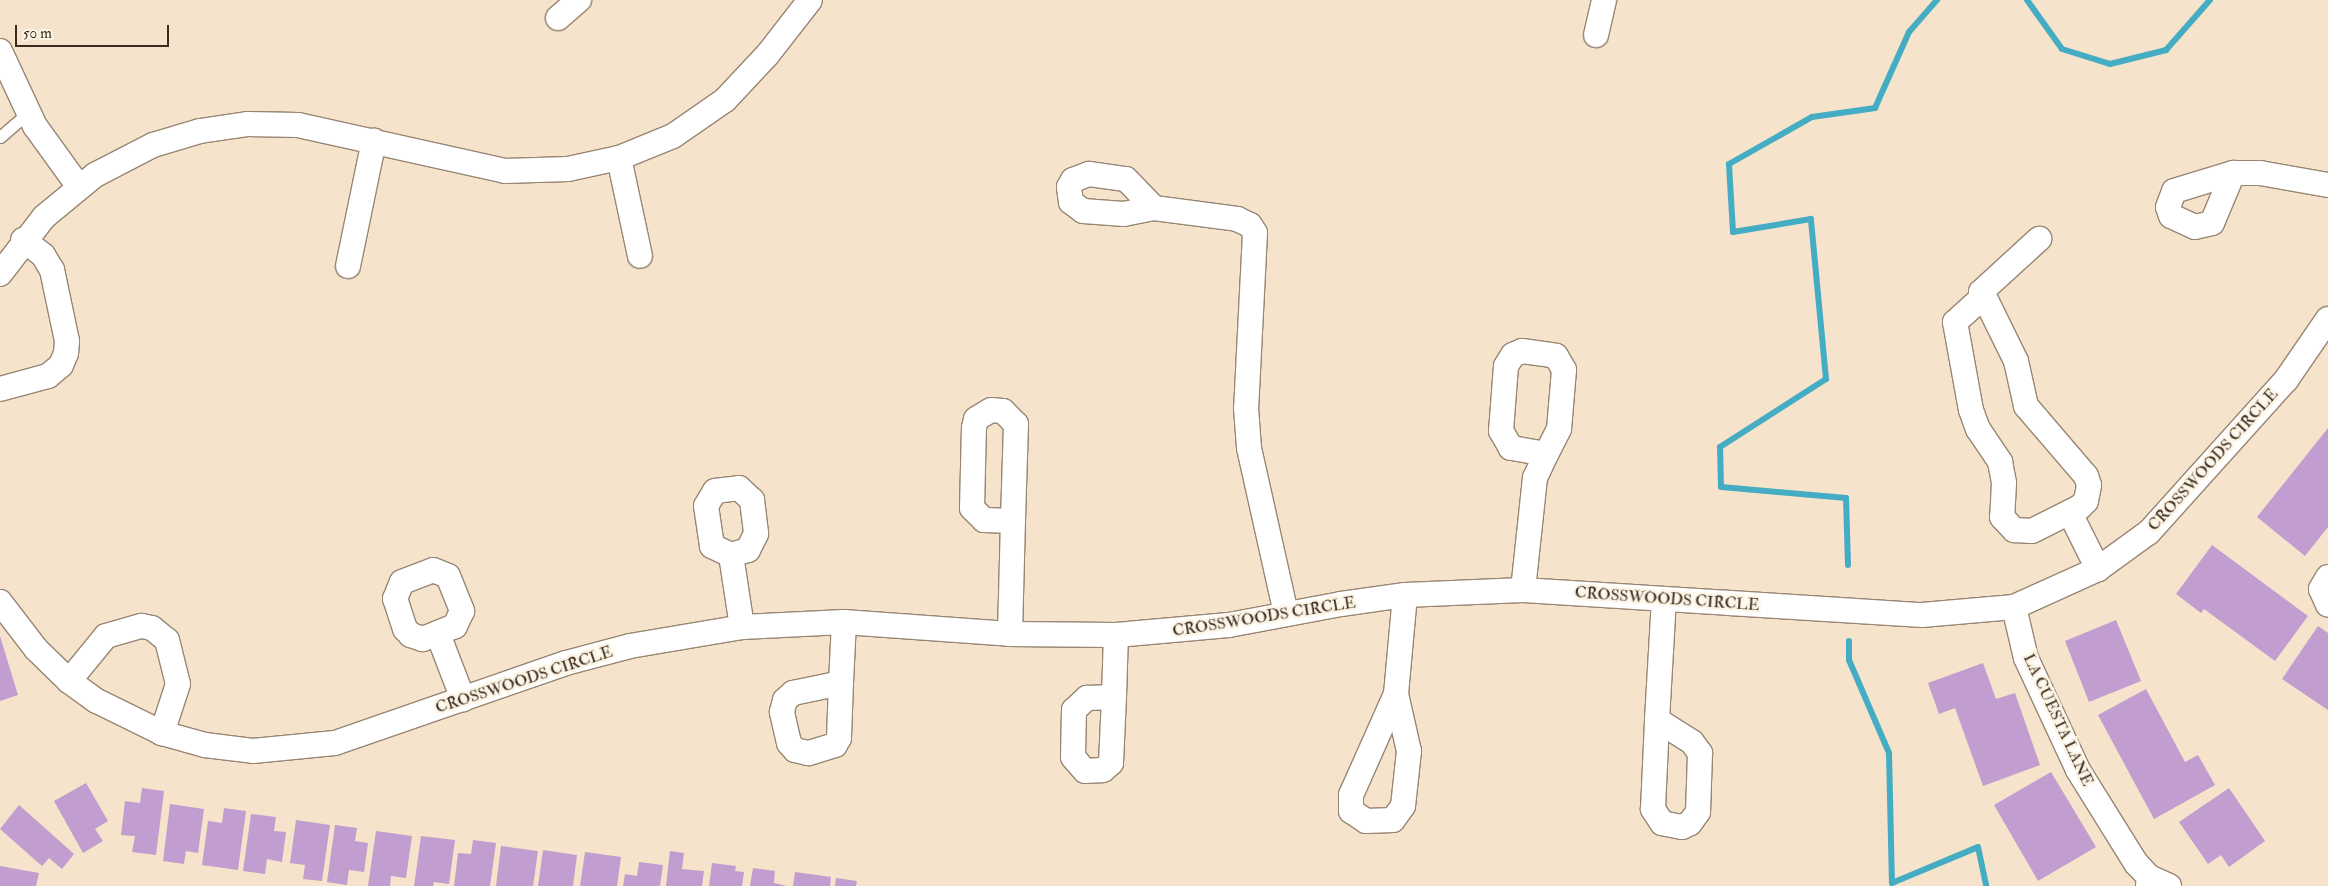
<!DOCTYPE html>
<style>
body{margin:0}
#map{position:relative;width:2328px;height:886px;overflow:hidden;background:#f6e3cb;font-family:"IM FELL Double Pica",serif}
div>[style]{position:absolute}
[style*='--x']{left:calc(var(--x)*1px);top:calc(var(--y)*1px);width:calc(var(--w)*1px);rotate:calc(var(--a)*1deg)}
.stream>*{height:6px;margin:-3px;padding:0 3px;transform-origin:3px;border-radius:3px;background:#44adc4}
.building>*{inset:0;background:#c19dd0}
.roads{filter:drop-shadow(1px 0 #988674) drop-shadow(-1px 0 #988674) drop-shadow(0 1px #988674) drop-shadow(0 -1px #988674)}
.lane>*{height:11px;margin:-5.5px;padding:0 5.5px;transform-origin:5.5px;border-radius:5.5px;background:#fff}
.street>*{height:24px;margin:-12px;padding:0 12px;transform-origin:12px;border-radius:12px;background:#fff}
span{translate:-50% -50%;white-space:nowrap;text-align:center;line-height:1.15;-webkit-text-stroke:5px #fcf5e5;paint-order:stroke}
.street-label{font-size:16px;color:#3b2a1e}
.scale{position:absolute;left:15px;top:25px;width:154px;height:22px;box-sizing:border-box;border:2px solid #3b2a1e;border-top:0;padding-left:6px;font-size:15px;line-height:18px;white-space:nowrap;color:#3b2a1e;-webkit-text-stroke:4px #fcf5e5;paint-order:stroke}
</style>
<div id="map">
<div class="stream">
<i style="--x:2027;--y:0;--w:60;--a:54.5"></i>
<i style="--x:2062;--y:49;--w:50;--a:17.4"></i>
<i style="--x:2110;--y:64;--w:58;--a:-14"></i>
<i style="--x:2166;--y:50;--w:67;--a:-48.7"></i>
<i style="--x:1848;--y:565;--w:67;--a:-91.7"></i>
<i style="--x:1846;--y:498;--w:125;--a:-175"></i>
<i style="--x:1721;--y:487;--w:40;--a:-91.4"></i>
<i style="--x:1720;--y:447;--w:126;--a:-32.7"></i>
<i style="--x:1826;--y:379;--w:161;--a:-95.4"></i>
<i style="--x:1811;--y:219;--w:79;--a:170.5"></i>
<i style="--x:1733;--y:232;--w:68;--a:-93.4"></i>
<i style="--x:1729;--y:164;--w:95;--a:-29.5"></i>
<i style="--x:1812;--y:117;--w:64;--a:-8.1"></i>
<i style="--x:1875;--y:108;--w:83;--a:-65.9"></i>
<i style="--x:1909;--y:32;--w:43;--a:-48.8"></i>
<i style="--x:1849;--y:641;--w:19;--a:90"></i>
<i style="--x:1849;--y:660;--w:101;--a:66.7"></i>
<i style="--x:1889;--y:753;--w:130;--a:88.7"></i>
<i style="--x:1892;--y:883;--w:93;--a:-22.7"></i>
<i style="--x:1978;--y:847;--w:40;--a:78"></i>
</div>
<div class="building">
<i style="clip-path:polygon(2328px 428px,2328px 527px,2305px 556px,2257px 517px)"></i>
<i style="clip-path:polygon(2212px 545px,2308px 616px,2275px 661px,2204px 609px,2201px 613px,2176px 594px)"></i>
<i style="clip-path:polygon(2116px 620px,2141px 681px,2089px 702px,2065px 641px)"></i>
<i style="clip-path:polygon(2318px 626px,2328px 633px,2328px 710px,2282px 679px)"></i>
<i style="clip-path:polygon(0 636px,18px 695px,0 701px)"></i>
<i style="clip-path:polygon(1983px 663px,1996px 699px,2015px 693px,2040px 765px,1983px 786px,1955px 708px,1939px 714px,1928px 683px)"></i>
<i style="clip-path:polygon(2146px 689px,2185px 762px,2198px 755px,2215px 785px,2154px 819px,2098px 715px)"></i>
<i style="clip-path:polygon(2051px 772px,2096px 847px,2038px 881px,1994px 805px)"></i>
<i style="clip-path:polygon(86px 783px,108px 821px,95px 829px,103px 841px,83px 853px,54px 801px)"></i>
<i style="clip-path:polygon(142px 788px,164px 791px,156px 855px,132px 852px,135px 836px,121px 835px,125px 801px,140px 803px)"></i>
<i style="clip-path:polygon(2229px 788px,2265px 841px,2229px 867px,2221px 855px,2208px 864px,2179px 822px)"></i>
<i style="clip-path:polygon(170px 804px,204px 809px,198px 853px,186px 851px,184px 864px,163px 861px)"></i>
<i style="clip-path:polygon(19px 805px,74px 854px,62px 869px,49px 858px,42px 866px,0 829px)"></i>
<i style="clip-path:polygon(224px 808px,246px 811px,238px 870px,202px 865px,208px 821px,222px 823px)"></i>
<i style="clip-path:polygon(251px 814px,276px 817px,274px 831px,286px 832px,282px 862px,267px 859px,265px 874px,243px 871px)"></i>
<i style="clip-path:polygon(296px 820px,330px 825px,322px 881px,303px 879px,305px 865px,290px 863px)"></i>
<i style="clip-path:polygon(335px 825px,357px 828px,355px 841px,368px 843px,364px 872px,349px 870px,347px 885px,327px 882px)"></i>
<i style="clip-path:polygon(376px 831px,412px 836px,406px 878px,391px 876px,390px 886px,368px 886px)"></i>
<i style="clip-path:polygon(421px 836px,455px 840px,449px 884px,434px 882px,433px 886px,414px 886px)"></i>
<i style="clip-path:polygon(473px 840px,496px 843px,490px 886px,454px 886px,458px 853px,471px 854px)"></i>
<i style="clip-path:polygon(501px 846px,538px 851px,533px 886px,496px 886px)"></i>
<i style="clip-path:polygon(543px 850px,577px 855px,573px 886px,538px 886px)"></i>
<i style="clip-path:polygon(670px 851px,684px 853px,682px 869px,704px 871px,702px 886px,666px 886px)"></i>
<i style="clip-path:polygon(585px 852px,621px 857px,617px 886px,580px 886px)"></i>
<i style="clip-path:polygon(639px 862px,663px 865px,660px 886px,623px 886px,625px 874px,637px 876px)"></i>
<i style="clip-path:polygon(712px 863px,736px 866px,735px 871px,744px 872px,742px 886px,709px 886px)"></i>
<i style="clip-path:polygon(0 866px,39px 873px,36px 886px,0 886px)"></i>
<i style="clip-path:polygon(753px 868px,775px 871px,774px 883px,787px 886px,750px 886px)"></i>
<i style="clip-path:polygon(795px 872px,831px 877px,830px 886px,793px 886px)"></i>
<i style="clip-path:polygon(836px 878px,857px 881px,856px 886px,835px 886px)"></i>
</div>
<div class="roads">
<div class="lane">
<i style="--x:0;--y:137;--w:37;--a:-41"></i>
</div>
<div class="street">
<i style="--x:558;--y:18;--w:28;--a:-41"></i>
<i style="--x:1596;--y:35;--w:36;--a:-77"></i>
<i style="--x:0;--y:51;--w:83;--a:65"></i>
<i style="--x:35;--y:126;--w:75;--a:54.2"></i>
<i style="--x:619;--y:158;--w:100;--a:77.9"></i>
<i style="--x:2233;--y:173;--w:54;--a:112.8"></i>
<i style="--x:2212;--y:223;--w:17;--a:167"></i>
<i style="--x:2195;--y:227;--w:26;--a:-155"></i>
<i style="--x:2171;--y:216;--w:9;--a:-108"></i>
<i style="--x:2168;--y:207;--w:17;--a:-69"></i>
<i style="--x:2174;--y:191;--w:62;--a:-17"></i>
<i style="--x:2233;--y:173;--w:27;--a:0"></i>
<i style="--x:2260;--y:173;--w:69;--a:10"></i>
<i style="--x:1089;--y:174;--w:37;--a:8"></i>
<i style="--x:1126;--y:179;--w:40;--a:46"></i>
<i style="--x:1154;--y:208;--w:31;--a:169"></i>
<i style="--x:1124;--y:214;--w:41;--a:-175.8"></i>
<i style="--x:1083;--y:211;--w:15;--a:-143"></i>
<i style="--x:1071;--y:202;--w:15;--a:-98"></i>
<i style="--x:1069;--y:187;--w:8;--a:-60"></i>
<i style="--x:1073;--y:180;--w:17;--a:-21"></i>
<i style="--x:1154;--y:208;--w:84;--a:7.5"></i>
<i style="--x:1237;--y:219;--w:14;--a:25"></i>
<i style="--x:1250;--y:225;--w:9;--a:58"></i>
<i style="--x:1255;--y:233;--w:175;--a:92.9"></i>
<i style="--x:1246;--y:408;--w:40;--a:85.7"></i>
<i style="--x:1249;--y:448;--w:170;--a:77.4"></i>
<i style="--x:348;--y:266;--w:128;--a:-78.3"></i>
<i style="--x:0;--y:274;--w:72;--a:-52.3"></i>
<i style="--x:44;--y:217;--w:66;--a:-39.5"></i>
<i style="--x:95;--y:175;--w:65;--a:-27.3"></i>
<i style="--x:153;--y:145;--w:49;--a:-16.6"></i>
<i style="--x:200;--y:131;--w:49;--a:-8.3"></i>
<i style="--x:248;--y:124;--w:50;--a:1.1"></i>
<i style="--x:298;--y:125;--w:212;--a:12.5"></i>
<i style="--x:505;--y:171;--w:63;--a:-1.8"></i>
<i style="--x:568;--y:169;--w:52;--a:-12.2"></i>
<i style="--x:619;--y:158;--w:58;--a:-22.2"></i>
<i style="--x:673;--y:136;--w:63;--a:-34.7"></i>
<i style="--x:725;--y:100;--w:63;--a:-46.9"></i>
<i style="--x:768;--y:54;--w:68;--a:-52.1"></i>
<i style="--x:1984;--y:296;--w:39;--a:138"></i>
<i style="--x:1955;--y:322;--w:89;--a:79.7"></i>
<i style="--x:1971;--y:410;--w:20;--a:70"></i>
<i style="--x:1978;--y:429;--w:40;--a:56"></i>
<i style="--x:2000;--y:462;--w:21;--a:79"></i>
<i style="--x:2004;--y:483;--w:34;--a:93"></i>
<i style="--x:2002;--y:517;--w:18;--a:47"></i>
<i style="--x:2014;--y:530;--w:18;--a:3"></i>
<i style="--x:2032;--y:531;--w:54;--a:-26.6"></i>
<i style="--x:2080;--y:507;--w:8;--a:-45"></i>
<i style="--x:2086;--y:501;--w:16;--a:-79"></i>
<i style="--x:2089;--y:485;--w:9;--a:-108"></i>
<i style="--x:2086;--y:476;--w:92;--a:-130.6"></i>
<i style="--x:2026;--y:406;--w:46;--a:-102.5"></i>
<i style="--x:2016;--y:361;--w:72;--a:-116.2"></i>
<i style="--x:1984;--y:296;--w:5;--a:-127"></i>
<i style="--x:1981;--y:292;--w:79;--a:-42.4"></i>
<i style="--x:1522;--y:351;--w:34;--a:8"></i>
<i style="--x:1556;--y:356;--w:16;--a:60"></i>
<i style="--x:1564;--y:370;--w:59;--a:94.8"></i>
<i style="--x:1559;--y:429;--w:28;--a:117"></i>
<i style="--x:1546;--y:454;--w:36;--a:-170"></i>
<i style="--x:1511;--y:448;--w:20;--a:-120"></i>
<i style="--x:1501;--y:431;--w:65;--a:-85.6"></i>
<i style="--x:1506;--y:366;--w:13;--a:-58"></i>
<i style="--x:1513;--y:355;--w:10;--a:-24"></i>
<i style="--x:0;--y:389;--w:50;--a:-15.2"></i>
<i style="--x:48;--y:376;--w:17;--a:-40"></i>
<i style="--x:61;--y:365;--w:13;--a:-67"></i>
<i style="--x:66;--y:353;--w:12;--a:-85"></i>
<i style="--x:67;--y:341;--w:73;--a:-101.9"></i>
<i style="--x:52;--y:270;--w:17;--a:-121"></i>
<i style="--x:43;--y:255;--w:25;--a:-143"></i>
<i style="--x:991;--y:410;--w:12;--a:5"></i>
<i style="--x:1003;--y:411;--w:18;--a:45"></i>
<i style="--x:1016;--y:424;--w:97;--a:91.8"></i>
<i style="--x:1013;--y:521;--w:29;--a:-178"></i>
<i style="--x:984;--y:520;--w:17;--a:-135"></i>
<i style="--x:972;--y:508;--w:80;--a:-88.6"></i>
<i style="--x:974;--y:428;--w:9;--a:-77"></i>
<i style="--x:976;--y:419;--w:17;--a:-31"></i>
<i style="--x:739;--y:488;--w:18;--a:43"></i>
<i style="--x:752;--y:500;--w:34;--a:83"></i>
<i style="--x:756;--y:534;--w:18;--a:117"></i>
<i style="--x:748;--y:550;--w:18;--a:164"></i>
<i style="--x:731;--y:555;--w:21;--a:-155"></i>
<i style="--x:712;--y:546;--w:40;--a:-98.5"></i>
<i style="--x:706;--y:506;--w:17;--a:-59"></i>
<i style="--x:715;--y:491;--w:24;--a:-7"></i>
<i style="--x:2070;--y:513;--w:63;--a:63.4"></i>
<i style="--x:731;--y:555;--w:73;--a:81.3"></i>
<i style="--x:433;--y:570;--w:16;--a:22"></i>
<i style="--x:448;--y:576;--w:38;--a:68"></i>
<i style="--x:462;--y:611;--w:17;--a:115"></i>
<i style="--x:455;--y:626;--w:35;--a:158"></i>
<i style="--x:423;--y:639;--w:13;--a:-162"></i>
<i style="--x:411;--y:635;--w:8;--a:-135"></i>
<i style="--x:405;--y:629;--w:32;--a:-108"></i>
<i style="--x:395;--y:599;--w:18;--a:-68"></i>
<i style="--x:402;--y:582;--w:33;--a:-21"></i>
<i style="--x:2328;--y:577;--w:14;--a:120"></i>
<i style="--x:2321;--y:589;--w:17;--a:66"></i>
<i style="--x:1523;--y:590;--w:113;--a:-83.9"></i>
<i style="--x:1535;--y:478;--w:26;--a:-65"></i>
<i style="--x:0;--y:602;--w:59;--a:52.5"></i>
<i style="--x:36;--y:649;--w:46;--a:44.1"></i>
<i style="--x:69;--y:681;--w:34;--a:36"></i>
<i style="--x:97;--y:701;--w:72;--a:26.2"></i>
<i style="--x:162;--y:733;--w:45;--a:15.6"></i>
<i style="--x:205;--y:745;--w:48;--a:7.1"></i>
<i style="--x:253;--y:751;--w:82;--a:-5.6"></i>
<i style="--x:335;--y:743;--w:244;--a:-19.1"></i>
<i style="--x:566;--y:663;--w:66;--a:-14.9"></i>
<i style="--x:630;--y:646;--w:114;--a:-9.6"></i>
<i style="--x:742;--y:627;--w:102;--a:-2.8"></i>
<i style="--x:844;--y:622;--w:166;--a:4.1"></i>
<i style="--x:1010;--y:634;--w:106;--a:0.5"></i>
<i style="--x:1116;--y:635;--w:113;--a:-5.1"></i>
<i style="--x:1229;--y:625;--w:114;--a:-10.6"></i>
<i style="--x:1341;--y:604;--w:65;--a:-8"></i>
<i style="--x:1405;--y:595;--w:118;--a:-2.4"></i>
<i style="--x:1523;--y:590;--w:400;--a:3.6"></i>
<i style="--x:1922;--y:615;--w:92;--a:-5"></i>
<i style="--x:2014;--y:607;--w:92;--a:-24.3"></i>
<i style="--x:2098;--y:569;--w:63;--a:-36"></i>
<i style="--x:2149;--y:532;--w:205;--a:-48"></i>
<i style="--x:2286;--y:380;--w:74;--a:-55.5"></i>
<i style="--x:2014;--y:607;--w:52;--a:76.8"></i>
<i style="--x:2026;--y:658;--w:123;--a:65.1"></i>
<i style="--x:2078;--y:770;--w:110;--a:58.1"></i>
<i style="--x:2136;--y:863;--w:19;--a:47"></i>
<i style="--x:438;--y:634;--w:70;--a:69"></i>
<i style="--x:1010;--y:634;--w:113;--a:-88.5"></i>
<i style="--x:69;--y:681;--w:58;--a:-50.6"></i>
<i style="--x:106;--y:636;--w:37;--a:-16"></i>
<i style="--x:142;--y:626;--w:10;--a:11"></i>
<i style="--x:152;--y:628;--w:19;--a:39"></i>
<i style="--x:167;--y:640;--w:45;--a:76"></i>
<i style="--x:178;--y:684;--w:52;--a:108.1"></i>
<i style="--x:841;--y:683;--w:55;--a:92.1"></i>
<i style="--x:839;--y:738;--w:8;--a:120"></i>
<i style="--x:835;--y:745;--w:28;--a:163"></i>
<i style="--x:808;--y:753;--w:13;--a:-167"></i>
<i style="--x:795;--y:750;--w:9;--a:-131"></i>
<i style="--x:789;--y:743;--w:32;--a:-103"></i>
<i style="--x:782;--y:712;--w:12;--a:-76"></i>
<i style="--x:785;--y:700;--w:11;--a:-41"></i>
<i style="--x:793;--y:693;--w:49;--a:-11.8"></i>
<i style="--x:841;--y:683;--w:61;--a:-87.2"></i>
<i style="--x:1396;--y:694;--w:58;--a:77.2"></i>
<i style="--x:1409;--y:751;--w:55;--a:96.2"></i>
<i style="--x:1403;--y:806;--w:17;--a:126"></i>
<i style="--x:1393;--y:820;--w:27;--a:178"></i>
<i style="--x:1366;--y:821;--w:18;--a:-146"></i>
<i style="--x:1351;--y:811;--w:16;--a:-90"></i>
<i style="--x:1351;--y:795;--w:111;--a:-66"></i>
<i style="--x:1396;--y:694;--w:99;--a:-84.8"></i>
<i style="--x:1114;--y:697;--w:66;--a:92.6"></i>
<i style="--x:1111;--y:763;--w:11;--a:139"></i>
<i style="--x:1103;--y:770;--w:18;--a:177"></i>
<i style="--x:1085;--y:771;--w:18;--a:-131"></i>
<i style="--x:1073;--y:757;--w:47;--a:-88.8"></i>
<i style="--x:1074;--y:710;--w:18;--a:-43"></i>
<i style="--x:1087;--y:698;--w:27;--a:-2"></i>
<i style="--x:1114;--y:697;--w:62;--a:-88.2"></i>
<i style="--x:1657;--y:720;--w:41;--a:32.2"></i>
<i style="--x:1692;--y:742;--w:14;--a:54"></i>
<i style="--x:1700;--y:753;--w:59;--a:91.9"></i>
<i style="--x:1698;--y:812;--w:14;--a:126"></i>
<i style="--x:1690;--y:823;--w:9;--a:153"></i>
<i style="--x:1682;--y:827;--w:20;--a:-169"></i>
<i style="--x:1662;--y:823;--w:17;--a:-123"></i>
<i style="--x:1653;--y:809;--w:89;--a:-87.4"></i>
<i style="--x:1657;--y:720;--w:121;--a:-86.7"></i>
<i style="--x:2148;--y:886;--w:9;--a:-84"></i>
<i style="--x:2149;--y:877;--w:22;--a:24"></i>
</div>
</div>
<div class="street-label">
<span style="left:2213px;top:460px;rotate:-48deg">CROSSWOODS CIRCLE</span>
<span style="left:1667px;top:599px;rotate:4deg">CROSSWOODS CIRCLE</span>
<span style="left:1264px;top:617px;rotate:-9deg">CROSSWOODS CIRCLE</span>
<span style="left:524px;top:680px;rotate:-18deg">CROSSWOODS CIRCLE</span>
<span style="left:2058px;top:720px;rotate:65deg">LA CUESTA LANE</span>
</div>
<div class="scale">50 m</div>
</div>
